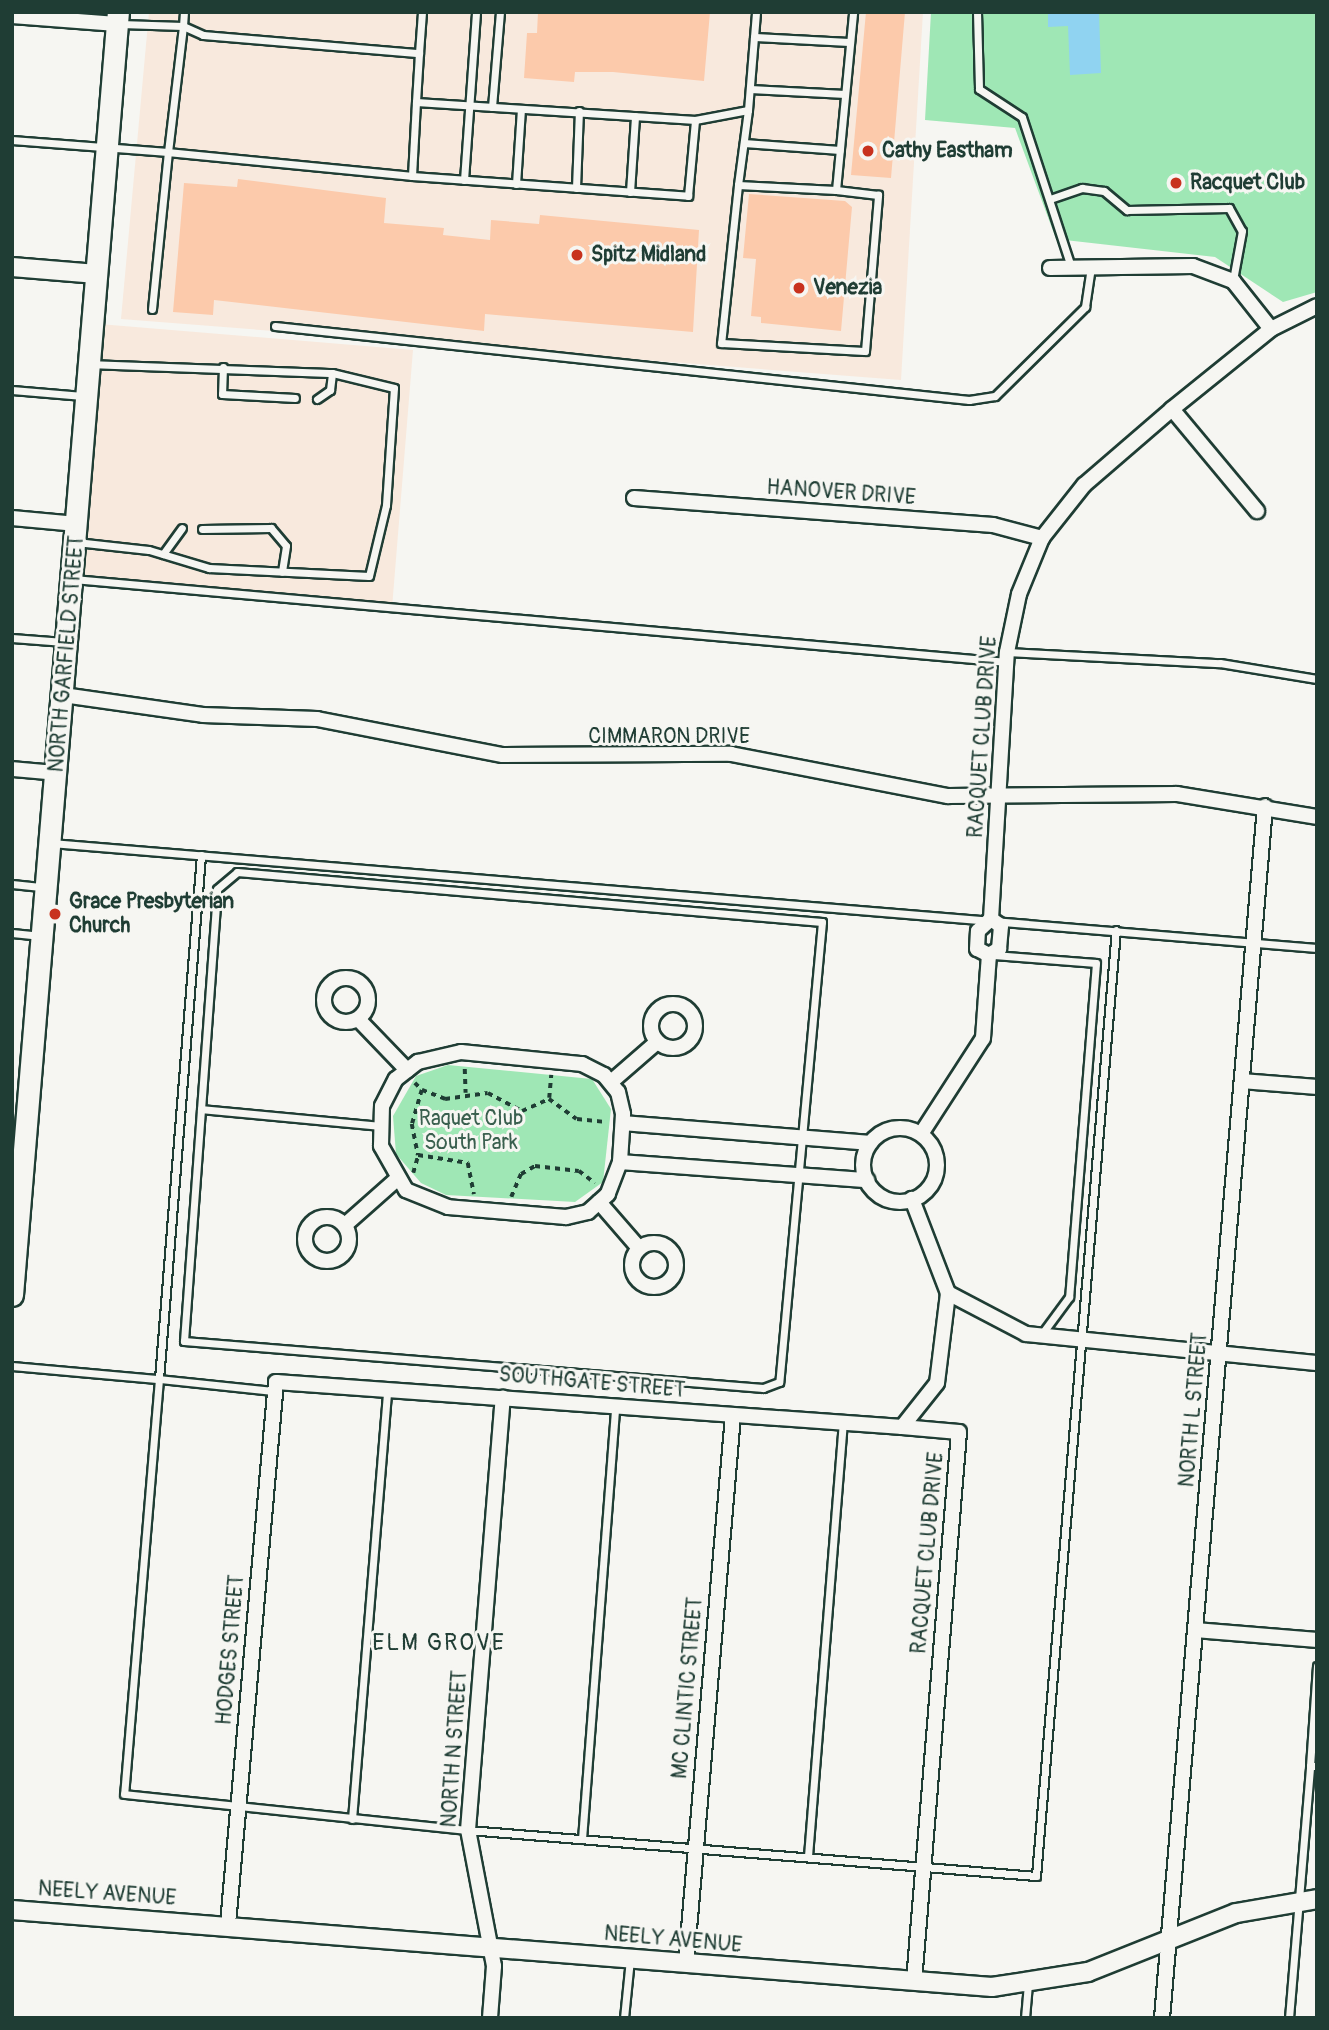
<!DOCTYPE html>
<style>
body{margin:0}
#map{position:relative;width:1329px;height:2030px;overflow:hidden;background:#f6f6f2;font-family:Pangolin,sans-serif}
div>[style]{position:absolute}
[style*='--x']{left:calc(var(--x)*1px);top:calc(var(--y)*1px);width:calc(var(--w)*1px);rotate:calc(var(--a)*1deg)}
.built>*{inset:0;background:#f8e9dd}
.green>*{inset:0;background:#9fe7b5}
.water>*{inset:0;background:#90d3f1}
.building>*{inset:0;background:#fccaab}
.path>*{height:3.5px;margin-top:-1.75px;transform-origin:0;background:repeating-linear-gradient(90deg,#1f3d34 0 5px,transparent 0 10px)}
.roads{filter:drop-shadow(2px 0 #1f3d34) drop-shadow(-2px 0 #1f3d34) drop-shadow(0 2px #1f3d34) drop-shadow(0 -2px #1f3d34)}
.service>*{height:7px;margin:-3.5px;padding:0 3.5px;transform-origin:3.5px;border-radius:3.5px;background:#f6f6f2}
.minor>*{height:14px;margin:-7px;padding:0 7px;transform-origin:7px;border-radius:7px;background:#f6f6f2}
.minor>.ring{margin:-7px;padding:0;box-sizing:content-box;background:none;border:14px solid #f6f6f2;border-radius:50%}
.tertiary>*{height:18px;margin:-9px;padding:0 9px;transform-origin:9px;border-radius:9px;background:#f6f6f2}
.secondary>*{height:21px;margin:-10.5px;padding:0 10.5px;transform-origin:10.5px;border-radius:10.5px;background:#f6f6f2}
.dots>*{width:19px;height:19px;translate:-50% -50%;box-sizing:border-box;border:4px solid #f6f6f2;border-radius:50%}
span{translate:-50% -50%;white-space:nowrap;text-align:center;line-height:1.15;-webkit-text-stroke:6px #f6f6f2;paint-order:stroke}
.poi-label{font-size:21px;color:#1f3d34;font-weight:700}
.left{translate:0 -50%;text-align:left}
.street-label{font-size:21px;color:#1f3d34}
.park-label{font-size:21px;color:#395f4e}
.neighbourhood-label{font-size:23px;color:#1f3d34;letter-spacing:2px}
.frame{position:absolute;inset:0;border:14px solid #1f3d34;pointer-events:none}
</style>
<div id="map">
<div class="built">
<i style="clip-path:polygon(149px 12px,923px 12px,901px 380px,121px 319px)"></i>
<i style="clip-path:polygon(87px 323px,413px 350px,392px 608px,66px 580px)"></i>
</div>
<div class="green">
<i style="clip-path:polygon(931px 12px,1317px 12px,1317px 292px,1283px 302px,1215px 257px,1056px 239px,1015px 128px,925px 120px)"></i>
<i style="clip-path:polygon(448px 1065px,592px 1079px,611px 1109px,603px 1182px,575px 1202px,446px 1195px,421px 1183px,396px 1154px,393px 1116px,416px 1076px)"></i>
</div>
<div class="water">
<i style="clip-path:polygon(1048px 12px,1099px 12px,1101px 73px,1070px 75px,1068px 26px,1048px 27px)"></i>
</div>
<div class="building">
<i style="clip-path:polygon(538px 12px,710px 12px,704px 81px,613px 72px,575px 72px,574px 82px,524px 78px,527px 33px,537px 33px)"></i>
<i style="clip-path:polygon(866px 12px,905px 12px,891px 178px,851px 175px)"></i>
<i style="clip-path:polygon(238px 179px,386px 198px,384px 223px,444px 228px,443px 235px,490px 240px,491px 220px,539px 224px,540px 215px,699px 230px,693px 332px,485px 314px,484px 331px,214px 300px,213px 315px,173px 312px,184px 183px,237px 187px)"></i>
<i style="clip-path:polygon(749px 194px,845px 201px,852px 207px,841px 331px,761px 323px,761px 317px,751px 316px,756px 259px,743px 258px)"></i>
</div>
<div class="path">
<i style="--x:465;--y:1069;--w:24;--a:88"></i>
<i style="--x:415;--y:1083;--w:10;--a:45"></i>
<i style="--x:422;--y:1090;--w:35;--a:106"></i>
<i style="--x:412;--y:1124;--w:32;--a:79"></i>
<i style="--x:418;--y:1155;--w:51;--a:9.1"></i>
<i style="--x:468;--y:1163;--w:32;--a:79"></i>
<i style="--x:422;--y:1090;--w:25;--a:21"></i>
<i style="--x:445;--y:1099;--w:43;--a:-7.9"></i>
<i style="--x:488;--y:1093;--w:38;--a:28"></i>
<i style="--x:522;--y:1111;--w:30;--a:-24"></i>
<i style="--x:549;--y:1099;--w:34;--a:36"></i>
<i style="--x:577;--y:1119;--w:30;--a:6"></i>
<i style="--x:549;--y:1098;--w:23;--a:-85"></i>
<i style="--x:413;--y:1173;--w:19;--a:-74"></i>
<i style="--x:511;--y:1197;--w:25;--a:-67"></i>
<i style="--x:521;--y:1174;--w:16;--a:-30"></i>
<i style="--x:535;--y:1166;--w:44;--a:6.5"></i>
<i style="--x:579;--y:1171;--w:20;--a:37"></i>
</div>
<div class="roads">
<div class="service">
<i style="--x:977;--y:12;--w:77;--a:88.5"></i>
<i style="--x:979;--y:89;--w:51;--a:33.1"></i>
<i style="--x:1022;--y:117;--w:158;--a:71.9"></i>
<i style="--x:120;--y:24;--w:63;--a:1.8"></i>
<i style="--x:183;--y:26;--w:14;--a:-86"></i>
<i style="--x:754;--y:37;--w:96;--a:3"></i>
<i style="--x:419;--y:53;--w:49;--a:93.5"></i>
<i style="--x:416;--y:102;--w:280;--a:3.7"></i>
<i style="--x:695;--y:120;--w:54;--a:-10.7"></i>
<i style="--x:748;--y:110;--w:98;--a:-85.3"></i>
<i style="--x:750;--y:89;--w:95;--a:3"></i>
<i style="--x:416;--y:102;--w:74;--a:93.1"></i>
<i style="--x:412;--y:176;--w:277;--a:4.1"></i>
<i style="--x:688;--y:196;--w:76;--a:-84.7"></i>
<i style="--x:492;--y:107;--w:95;--a:-85.2"></i>
<i style="--x:748;--y:110;--w:76;--a:97.6"></i>
<i style="--x:738;--y:185;--w:98;--a:2.9"></i>
<i style="--x:836;--y:190;--w:179;--a:-84.5"></i>
<i style="--x:12;--y:140;--w:156;--a:4.4"></i>
<i style="--x:168;--y:152;--w:127;--a:-83.2"></i>
<i style="--x:183;--y:26;--w:22;--a:24"></i>
<i style="--x:203;--y:35;--w:217;--a:4.8"></i>
<i style="--x:419;--y:53;--w:41;--a:-85.8"></i>
<i style="--x:744;--y:143;--w:96;--a:4.2"></i>
<i style="--x:464;--y:180;--w:168;--a:-85.9"></i>
<i style="--x:516;--y:184;--w:75;--a:-86.2"></i>
<i style="--x:738;--y:185;--w:159;--a:96.1"></i>
<i style="--x:721;--y:343;--w:144;--a:3.2"></i>
<i style="--x:865;--y:351;--w:157;--a:-85.2"></i>
<i style="--x:878;--y:195;--w:42;--a:-173.2"></i>
<i style="--x:576;--y:188;--w:77;--a:-87.8"></i>
<i style="--x:630;--y:192;--w:76;--a:-86.2"></i>
<i style="--x:1050;--y:199;--w:34;--a:-19"></i>
<i style="--x:1082;--y:188;--w:22;--a:8"></i>
<i style="--x:1104;--y:191;--w:30;--a:40"></i>
<i style="--x:1127;--y:210;--w:102;--a:-1.1"></i>
<i style="--x:1229;--y:208;--w:26;--a:61"></i>
<i style="--x:1242;--y:231;--w:50;--a:100.4"></i>
<i style="--x:152;--y:309;--w:158;--a:-84.2"></i>
<i style="--x:168;--y:152;--w:245;--a:5.6"></i>
<i style="--x:275;--y:326;--w:698;--a:6.09"></i>
<i style="--x:969;--y:400;--w:26;--a:-9"></i>
<i style="--x:995;--y:396;--w:127;--a:-44.7"></i>
<i style="--x:1085;--y:307;--w:40;--a:-81.5"></i>
<i style="--x:223;--y:367;--w:27;--a:92"></i>
<i style="--x:222;--y:394;--w:73;--a:3.1"></i>
<i style="--x:12;--y:390;--w:71;--a:4.8"></i>
<i style="--x:317;--y:399;--w:16;--a:-35"></i>
<i style="--x:330;--y:390;--w:17;--a:-83"></i>
<i style="--x:202;--y:529;--w:69;--a:-0.8"></i>
<i style="--x:271;--y:528;--w:23;--a:50"></i>
<i style="--x:286;--y:546;--w:26;--a:99"></i>
<i style="--x:76;--y:542;--w:73;--a:6.3"></i>
<i style="--x:149;--y:550;--w:63;--a:16.7"></i>
<i style="--x:209;--y:568;--w:160;--a:2.9"></i>
<i style="--x:369;--y:576;--w:73;--a:-76.5"></i>
<i style="--x:386;--y:505;--w:117;--a:-86.1"></i>
<i style="--x:394;--y:388;--w:64;--a:-166.4"></i>
<i style="--x:332;--y:373;--w:241;--a:-177.9"></i>
<i style="--x:163;--y:554;--w:32;--a:-54"></i>
<i style="--x:73;--y:579;--w:938;--a:5.08"></i>
<i style="--x:12;--y:638;--w:52;--a:4.4"></i>
<i style="--x:1007;--y:652;--w:213;--a:3"></i>
<i style="--x:1220;--y:663;--w:98;--a:9.4"></i>
<i style="--x:51;--y:843;--w:1270;--a:4.74"></i>
<i style="--x:201;--y:855;--w:526;--a:94.58"></i>
<i style="--x:159;--y:1379;--w:116;--a:6"></i>
<i style="--x:237;--y:872;--w:587;--a:4.89"></i>
<i style="--x:822;--y:922;--w:462;--a:95.3"></i>
<i style="--x:779;--y:1382;--w:17;--a:159"></i>
<i style="--x:763;--y:1388;--w:581;--a:-175.36"></i>
<i style="--x:184;--y:1341;--w:453;--a:-85.8"></i>
<i style="--x:217;--y:889;--w:26;--a:-40"></i>
<i style="--x:12;--y:884;--w:31;--a:6"></i>
<i style="--x:12;--y:933;--w:27;--a:6"></i>
<i style="--x:994;--y:955;--w:102;--a:4.5"></i>
<i style="--x:1096;--y:963;--w:335;--a:94.6"></i>
<i style="--x:1069;--y:1297;--w:47;--a:126.4"></i>
<i style="--x:201;--y:1109;--w:180;--a:5.4"></i>
<i style="--x:12;--y:1366;--w:148;--a:5.1"></i>
<i style="--x:159;--y:1379;--w:416;--a:94.8"></i>
<i style="--x:124;--y:1794;--w:346;--a:6"></i>
<i style="--x:468;--y:1830;--w:570;--a:4.63"></i>
<i style="--x:1036;--y:1876;--w:949;--a:-85.17"></i>
<i style="--x:1317;--y:1666;--w:100;--a:94"></i>
<i style="--x:1310;--y:1766;--w:7;--a:0"></i>
<i style="--x:352;--y:1819;--w:431;--a:-85.3"></i>
<i style="--x:582;--y:1839;--w:433;--a:-85.6"></i>
<i style="--x:808;--y:1856;--w:434;--a:-85.4"></i>
<i style="--x:624;--y:2018;--w:59;--a:-84.2"></i>
<i style="--x:1025;--y:2018;--w:34;--a:-85"></i>
<i style="--x:1289;--y:2018;--w:253;--a:-85.2"></i>
</div>
<div class="minor">
<i style="--x:12;--y:16;--w:105;--a:4.4"></i>
<i style="--x:1050;--y:268;--w:143;--a:-0.8"></i>
<i style="--x:1193;--y:266;--w:43;--a:20.6"></i>
<i style="--x:1233;--y:281;--w:61;--a:51.6"></i>
<i style="--x:1172;--y:409;--w:133;--a:50.2"></i>
<i style="--x:634;--y:498;--w:360;--a:4.3"></i>
<i style="--x:993;--y:525;--w:51;--a:14.9"></i>
<i style="--x:12;--y:518;--w:65;--a:5.3"></i>
<i style="--x:63;--y:695;--w:141;--a:8.1"></i>
<i style="--x:203;--y:715;--w:114;--a:2"></i>
<i style="--x:317;--y:719;--w:189;--a:11"></i>
<i style="--x:503;--y:755;--w:228;--a:-0.3"></i>
<i style="--x:731;--y:754;--w:221;--a:11"></i>
<i style="--x:948;--y:796;--w:229;--a:-0.5"></i>
<i style="--x:1177;--y:794;--w:142;--a:9.3"></i>
<i style="--x:12;--y:769;--w:45;--a:5.1"></i>
<i style="--x:991;--y:919;--w:267;--a:-86.6"></i>
<i style="--x:1007;--y:652;--w:59;--a:-78.3"></i>
<i style="--x:1019;--y:594;--w:61;--a:-67.7"></i>
<i style="--x:1042;--y:538;--w:68;--a:-51.6"></i>
<i style="--x:1084;--y:485;--w:116;--a:-40.8"></i>
<i style="--x:1172;--y:409;--w:127;--a:-38.9"></i>
<i style="--x:1271;--y:329;--w:51;--a:-26.6"></i>
<i style="--x:989;--y:955;--w:13;--a:-153"></i>
<i style="--x:977;--y:949;--w:18;--a:-87"></i>
<i style="--x:978;--y:931;--w:18;--a:-43"></i>
<i style="--x:989;--y:955;--w:12;--a:-31"></i>
<i style="--x:999;--y:949;--w:23;--a:-85"></i>
<i style="--x:1001;--y:926;--w:12;--a:-145"></i>
<i class="ring" style="left:324px;top:978px;width:30px;height:30px"></i>
<i class="ring" style="left:651px;top:1004px;width:30px;height:30px"></i>
<i style="--x:358;--y:1019;--w:71;--a:46.1"></i>
<i style="--x:461;--y:1052;--w:122;--a:5.7"></i>
<i style="--x:582;--y:1064;--w:25;--a:27"></i>
<i style="--x:604;--y:1075;--w:22;--a:51"></i>
<i style="--x:618;--y:1092;--w:23;--a:77"></i>
<i style="--x:623;--y:1114;--w:48;--a:93.6"></i>
<i style="--x:620;--y:1162;--w:34;--a:111"></i>
<i style="--x:608;--y:1194;--w:27;--a:138"></i>
<i style="--x:588;--y:1212;--w:23;--a:167"></i>
<i style="--x:566;--y:1217;--w:118;--a:-175.2"></i>
<i style="--x:448;--y:1207;--w:45;--a:-158"></i>
<i style="--x:406;--y:1190;--w:51;--a:-119.6"></i>
<i style="--x:381;--y:1146;--w:40;--a:-88.6"></i>
<i style="--x:382;--y:1106;--w:30;--a:-63"></i>
<i style="--x:396;--y:1079;--w:28;--a:-38"></i>
<i style="--x:418;--y:1062;--w:44;--a:-13.1"></i>
<i style="--x:1242;--y:1081;--w:75;--a:4.6"></i>
<i style="--x:611;--y:1082;--w:61;--a:-41"></i>
<i style="--x:623;--y:1123;--w:248;--a:4.6"></i>
<i class="ring" style="left:863px;top:1128px;width:60px;height:60px"></i>
<i style="--x:921;--y:1134;--w:114;--a:-57.1"></i>
<i style="--x:983;--y:1038;--w:83;--a:-85.9"></i>
<i style="--x:620;--y:1162;--w:248;--a:4.2"></i>
<i style="--x:599;--y:1202;--w:61;--a:49"></i>
<i class="ring" style="left:305px;top:1217px;width:30px;height:30px"></i>
<i style="--x:345;--y:1225;--w:69;--a:-41.5"></i>
<i class="ring" style="left:632px;top:1243px;width:30px;height:30px"></i>
<i style="--x:948;--y:1293;--w:88;--a:27.7"></i>
<i style="--x:1026;--y:1334;--w:292;--a:5.7"></i>
<i style="--x:902;--y:1427;--w:56;--a:-51.5"></i>
<i style="--x:937;--y:1383;--w:91;--a:-83"></i>
<i style="--x:948;--y:1293;--w:101;--a:-111"></i>
<i style="--x:1196;--y:1630;--w:121;--a:4.7"></i>
<i style="--x:228;--y:1924;--w:544;--a:-84.94"></i>
<i style="--x:276;--y:1382;--w:628;--a:4.11"></i>
<i style="--x:902;--y:1427;--w:57;--a:5"></i>
<i style="--x:959;--y:1432;--w:552;--a:94.68"></i>
<i style="--x:686;--y:1964;--w:550;--a:-85.1"></i>
<i style="--x:490;--y:2018;--w:52;--a:-85.6"></i>
<i style="--x:494;--y:1966;--w:138;--a:-100.8"></i>
<i style="--x:468;--y:1830;--w:434;--a:-85.4"></i>
<i style="--x:1162;--y:2018;--w:1216;--a:-85.14"></i>
</div>
<div class="tertiary">
<i style="--x:12;--y:267;--w:85;--a:4.7"></i>
<i style="--x:12;--y:1910;--w:983;--a:4.49"></i>
<i style="--x:992;--y:1987;--w:97;--a:-8.9"></i>
<i style="--x:1088;--y:1972;--w:159;--a:-21.7"></i>
<i style="--x:1236;--y:1913;--w:82;--a:-9.8"></i>
</div>
<div class="secondary">
<i style="--x:12;--y:1295;--w:1287;--a:-85.28"></i>
</div>
</div>
<div class="dots">
<i style="left:868px;top:151px;background:#c8321e"></i>
<i style="left:1176px;top:183px;background:#c8321e"></i>
<i style="left:577px;top:255px;background:#c8321e"></i>
<i style="left:799px;top:288px;background:#c8321e"></i>
<i style="left:55px;top:914px;background:#c8321e"></i>
</div>
<div class="poi-label">
<span class="left" style="left:882px;top:151px">Cathy Eastham</span>
<span class="left" style="left:1190px;top:183px">Racquet Club</span>
<span class="left" style="left:591px;top:255px">Spitz Midland</span>
<span class="left" style="left:813px;top:288px">Venezia</span>
<span class="left" style="left:69px;top:914px">Grace Presbyterian<br>Church</span>
</div>
<div class="street-label">
<span style="left:841px;top:493px;rotate:4deg">HANOVER DRIVE</span>
<span style="left:67px;top:654px;rotate:-85deg">NORTH GARFIELD STREET</span>
<span style="left:669px;top:737px">CIMMARON DRIVE</span>
<span style="left:983px;top:737px;rotate:-86deg">RACQUET CLUB DRIVE</span>
<span style="left:592px;top:1383px;rotate:5deg">SOUTHGATE STREET</span>
<span style="left:1194px;top:1410px;rotate:-85deg">NORTH L STREET</span>
<span style="left:928px;top:1553px;rotate:-85deg">RACQUET CLUB DRIVE</span>
<span style="left:231px;top:1650px;rotate:-85deg">HODGES STREET</span>
<span style="left:688px;top:1688px;rotate:-85deg">MC CLINTIC STREET</span>
<span style="left:455px;top:1749px;rotate:-86deg">NORTH N STREET</span>
<span style="left:107px;top:1894px;rotate:4deg">NEELY AVENUE</span>
<span style="left:673px;top:1940px;rotate:5deg">NEELY AVENUE</span>
</div>
<div class="park-label">
<span style="left:471px;top:1131px">Raquet Club<br>South Park</span>
</div>
<div class="neighbourhood-label">
<span style="left:439px;top:1643px">ELM GROVE</span>
</div>
<div class="frame"></div>
</div>
